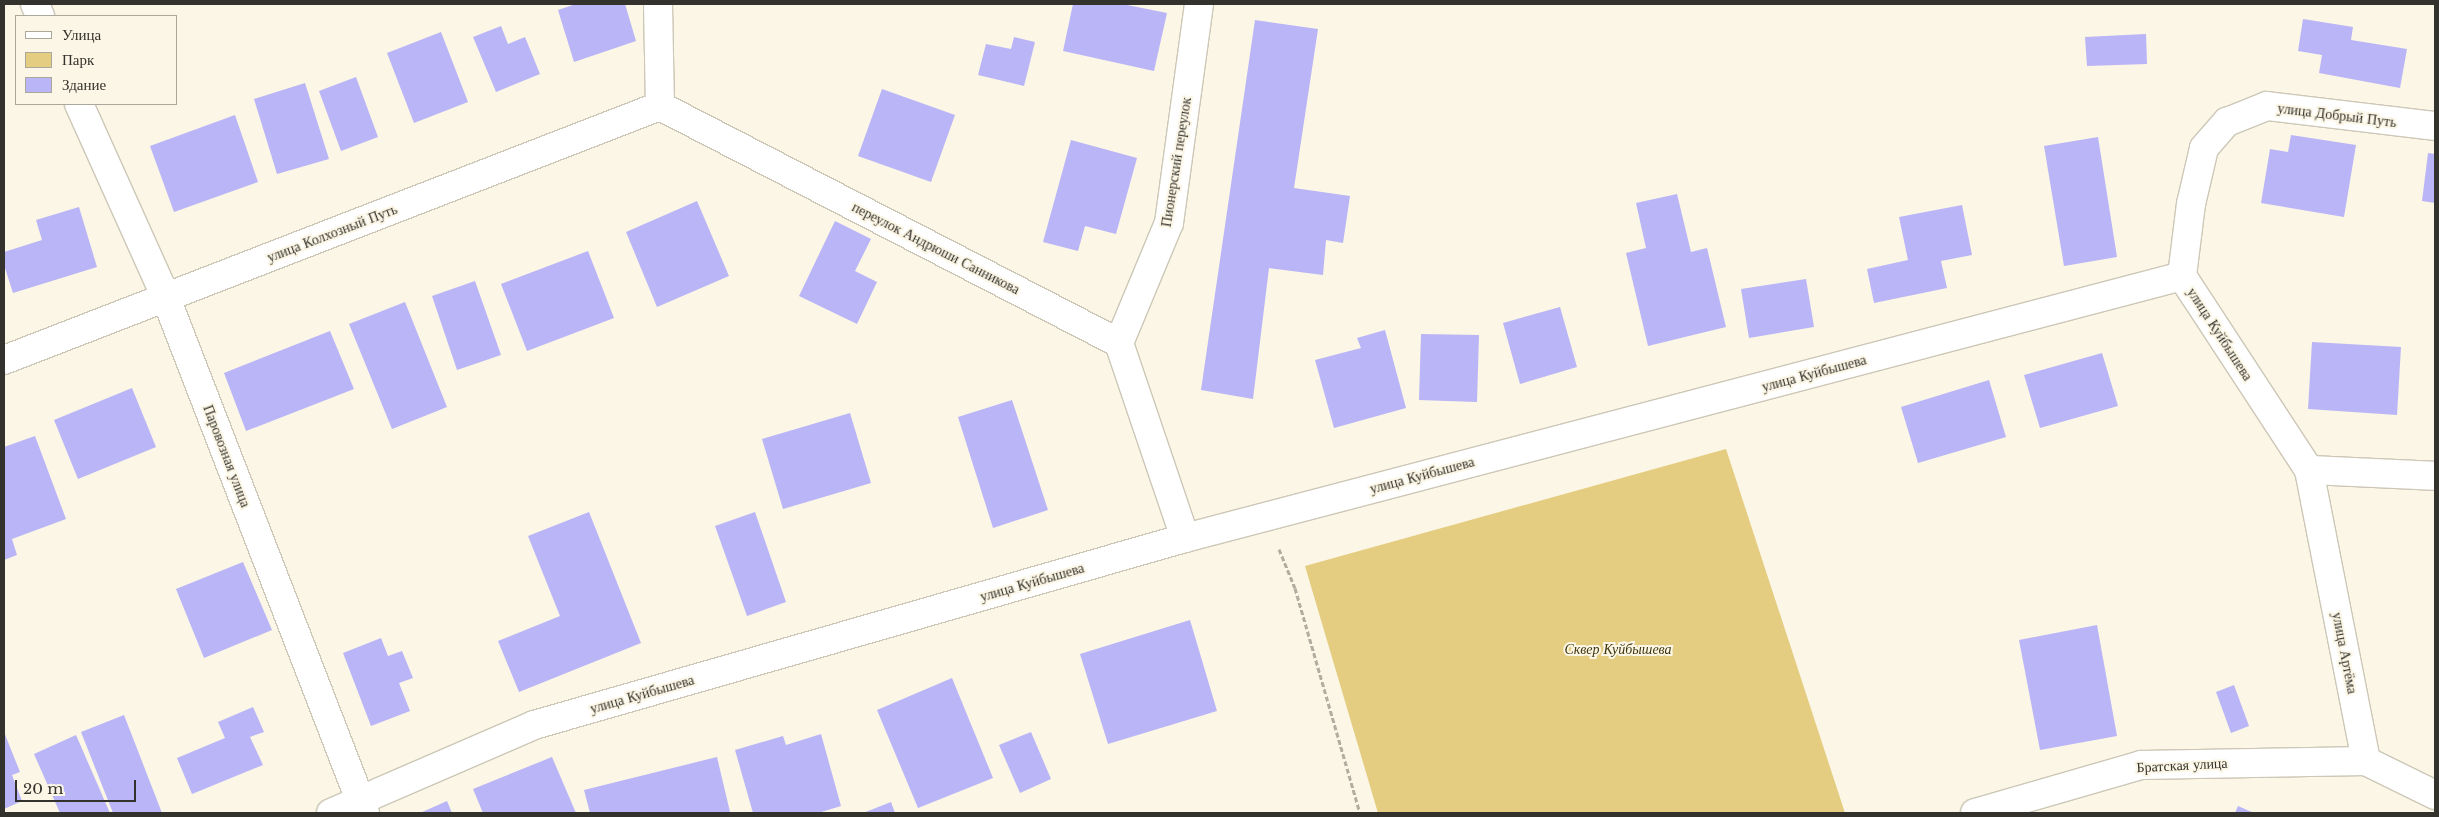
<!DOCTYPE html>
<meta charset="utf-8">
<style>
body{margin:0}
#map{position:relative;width:2439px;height:817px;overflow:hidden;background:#fbf6e5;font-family:"Libre Baskerville",serif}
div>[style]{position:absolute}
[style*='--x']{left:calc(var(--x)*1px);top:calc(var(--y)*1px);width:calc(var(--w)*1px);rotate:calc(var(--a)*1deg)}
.green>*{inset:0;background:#e4cc80}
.building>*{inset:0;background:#b9b5f7}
.path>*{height:3px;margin-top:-1.5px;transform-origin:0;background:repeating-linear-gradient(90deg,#b1ada0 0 5px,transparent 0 7.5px)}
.roads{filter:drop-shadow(1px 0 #ccc7b7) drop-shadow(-1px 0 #ccc7b7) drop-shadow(0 1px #ccc7b7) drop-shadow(0 -1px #ccc7b7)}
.minor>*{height:28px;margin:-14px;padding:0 14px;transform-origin:14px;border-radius:14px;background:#fff}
span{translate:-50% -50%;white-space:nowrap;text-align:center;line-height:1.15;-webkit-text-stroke:4px #fbf6e5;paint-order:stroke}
.street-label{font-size:14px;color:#34322c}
.park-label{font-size:14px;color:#41350d;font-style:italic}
.frame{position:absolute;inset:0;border:5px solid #34322c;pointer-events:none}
.legend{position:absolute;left:15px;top:15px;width:162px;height:90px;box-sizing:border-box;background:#fbf6e5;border:1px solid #aba89b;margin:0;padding:6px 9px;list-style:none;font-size:15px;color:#34322c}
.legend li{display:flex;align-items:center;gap:10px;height:25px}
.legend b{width:25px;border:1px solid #aba89b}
.scale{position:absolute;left:15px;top:780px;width:121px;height:22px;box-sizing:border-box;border:2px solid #34322c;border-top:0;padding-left:6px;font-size:15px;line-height:18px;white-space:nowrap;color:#34322c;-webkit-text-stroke:4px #fbf6e5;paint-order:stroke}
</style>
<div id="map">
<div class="green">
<i style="clip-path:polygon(1726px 449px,1845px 813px,1378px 813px,1305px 566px)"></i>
</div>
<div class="building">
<i style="clip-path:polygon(576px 4px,625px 4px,636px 41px,574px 62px,558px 10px)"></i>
<i style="clip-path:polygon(1073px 4px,1122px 4px,1167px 13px,1154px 71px,1063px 51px)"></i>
<i style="clip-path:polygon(2303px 19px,2353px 27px,2351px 40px,2407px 49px,2400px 88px,2319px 73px,2322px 55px,2298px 51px)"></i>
<i style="clip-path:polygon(1255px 20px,1318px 29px,1294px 188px,1350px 196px,1343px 243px,1326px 240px,1323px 275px,1269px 268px,1253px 399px,1201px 390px)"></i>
<i style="clip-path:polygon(501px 26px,508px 44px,525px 37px,540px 74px,496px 92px,473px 37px)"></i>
<i style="clip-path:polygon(441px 32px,468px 102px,414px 123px,387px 53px)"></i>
<i style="clip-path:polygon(2146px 34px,2147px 64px,2087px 66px,2085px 37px)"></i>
<i style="clip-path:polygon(1014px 37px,1035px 42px,1024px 86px,978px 75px,986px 44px,1011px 49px)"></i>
<i style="clip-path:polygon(356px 77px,378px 137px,341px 151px,319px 91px)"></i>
<i style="clip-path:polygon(305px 83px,329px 159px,277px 174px,254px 99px)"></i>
<i style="clip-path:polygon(882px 89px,955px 115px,931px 182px,858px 156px)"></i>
<i style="clip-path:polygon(235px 115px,258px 182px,174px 212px,150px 146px)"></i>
<i style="clip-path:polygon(2291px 135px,2356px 145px,2344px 217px,2261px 203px,2270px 149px,2288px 152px)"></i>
<i style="clip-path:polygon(2098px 137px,2117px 257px,2064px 266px,2044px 146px)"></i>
<i style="clip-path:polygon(1071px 140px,1137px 158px,1116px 234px,1085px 226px,1078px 251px,1043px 242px)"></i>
<i style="clip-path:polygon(2428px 153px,2435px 154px,2435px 203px,2422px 201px)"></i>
<i style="clip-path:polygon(1677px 194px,1691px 252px,1707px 248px,1726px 327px,1648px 346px,1626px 253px,1646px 248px,1636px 203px)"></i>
<i style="clip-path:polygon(697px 201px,729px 276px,657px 307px,626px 232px)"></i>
<i style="clip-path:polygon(1962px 205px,1972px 255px,1941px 261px,1947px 288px,1874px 303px,1867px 269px,1908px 260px,1899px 217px)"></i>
<i style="clip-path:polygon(79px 207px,97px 267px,13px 293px,4px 265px,4px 252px,42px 240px,36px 220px)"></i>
<i style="clip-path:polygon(835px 221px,871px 239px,855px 271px,877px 282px,857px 324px,799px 296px)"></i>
<i style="clip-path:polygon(588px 251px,614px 318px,527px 351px,501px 284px)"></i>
<i style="clip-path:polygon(1806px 279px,1814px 327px,1749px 338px,1741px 289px)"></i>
<i style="clip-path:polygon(475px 281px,501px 355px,457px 370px,432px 296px)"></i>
<i style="clip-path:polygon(405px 302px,447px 407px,392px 429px,349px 324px)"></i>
<i style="clip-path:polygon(1560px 307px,1577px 367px,1520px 384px,1503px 323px)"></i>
<i style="clip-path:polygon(1385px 330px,1406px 408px,1334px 428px,1315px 360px,1361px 348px,1357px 338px)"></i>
<i style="clip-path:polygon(330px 331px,354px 389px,246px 431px,224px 373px)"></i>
<i style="clip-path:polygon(1421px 334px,1479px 335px,1477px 402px,1419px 400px)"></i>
<i style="clip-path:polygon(2312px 342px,2401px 347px,2397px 415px,2308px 409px)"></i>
<i style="clip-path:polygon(2102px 353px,2118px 406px,2040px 428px,2024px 375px)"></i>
<i style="clip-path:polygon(1989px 380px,2006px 437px,1918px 463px,1901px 407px)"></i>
<i style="clip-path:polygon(132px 388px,156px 447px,78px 479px,54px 420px)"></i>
<i style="clip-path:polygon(1012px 400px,1048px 510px,993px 528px,958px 417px)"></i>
<i style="clip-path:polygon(850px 413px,871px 483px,783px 509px,762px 439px)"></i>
<i style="clip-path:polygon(35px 436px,66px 519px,12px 539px,17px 555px,4px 560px,4px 447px)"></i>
<i style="clip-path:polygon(589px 512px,641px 643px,519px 692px,498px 641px,560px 616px,528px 536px)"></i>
<i style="clip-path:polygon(755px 512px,786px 602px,747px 616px,715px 526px)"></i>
<i style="clip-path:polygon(243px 562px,272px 630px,204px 658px,176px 589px)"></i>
<i style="clip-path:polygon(1190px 620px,1217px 711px,1108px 744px,1080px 654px)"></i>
<i style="clip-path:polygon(2097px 625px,2117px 736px,2040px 750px,2019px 640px)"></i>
<i style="clip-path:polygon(381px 638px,388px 656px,402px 651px,413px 678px,399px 683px,410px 711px,371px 726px,343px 653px)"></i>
<i style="clip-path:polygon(952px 678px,993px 778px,918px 808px,877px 710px)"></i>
<i style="clip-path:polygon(2234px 685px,2249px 726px,2231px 733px,2216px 692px)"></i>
<i style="clip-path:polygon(253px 707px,264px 732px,250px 737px,263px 765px,192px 794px,177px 758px,225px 738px,218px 722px)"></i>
<i style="clip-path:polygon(124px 715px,162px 813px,113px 813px,81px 732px)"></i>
<i style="clip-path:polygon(4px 732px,20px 772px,12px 775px,22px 801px,4px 809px)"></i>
<i style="clip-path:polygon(1031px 732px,1051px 779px,1020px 793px,999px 745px)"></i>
<i style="clip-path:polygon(821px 734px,841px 806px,818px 813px,753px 813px,735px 750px,783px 736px,786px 745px)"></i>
<i style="clip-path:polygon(76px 735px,110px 813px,60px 813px,34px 754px)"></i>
<i style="clip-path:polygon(552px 757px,576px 813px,483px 813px,473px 789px)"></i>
<i style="clip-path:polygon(717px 757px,730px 812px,590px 813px,584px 790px)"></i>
<i style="clip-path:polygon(447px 801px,452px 813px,420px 813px)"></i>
<i style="clip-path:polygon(891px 802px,895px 813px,863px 813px)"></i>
<i style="clip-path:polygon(2238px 806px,2254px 813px,2235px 813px)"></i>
</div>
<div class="path">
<i style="--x:1279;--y:549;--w:42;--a:67.7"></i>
<i style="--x:1295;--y:588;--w:234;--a:73.9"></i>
</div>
<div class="roads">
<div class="minor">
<i style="--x:35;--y:4;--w:13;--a:67"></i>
<i style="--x:658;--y:4;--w:102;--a:88.9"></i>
<i style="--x:660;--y:106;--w:517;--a:27.31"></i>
<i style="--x:1119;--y:343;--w:206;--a:71.3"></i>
<i style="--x:79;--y:104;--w:213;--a:65.8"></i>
<i style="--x:166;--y:298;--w:552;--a:68.87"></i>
<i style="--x:2182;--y:276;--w:73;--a:-82.9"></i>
<i style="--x:2191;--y:204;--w:57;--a:-76.9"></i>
<i style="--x:2204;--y:148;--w:35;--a:-49"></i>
<i style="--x:2227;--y:122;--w:43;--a:-21.8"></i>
<i style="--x:2267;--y:106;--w:169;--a:6.8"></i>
<i style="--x:1119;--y:343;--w:130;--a:-67.4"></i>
<i style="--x:1169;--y:223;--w:221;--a:-82.2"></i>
<i style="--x:4;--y:360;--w:703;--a:-21.17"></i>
<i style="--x:2309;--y:470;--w:297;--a:78.9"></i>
<i style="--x:2366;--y:761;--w:77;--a:26.2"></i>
<i style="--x:331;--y:813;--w:221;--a:-23.4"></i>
<i style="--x:534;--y:725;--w:677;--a:-16.03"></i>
<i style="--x:1185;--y:538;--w:1031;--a:-14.72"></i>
<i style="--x:2182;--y:276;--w:232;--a:56.8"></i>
<i style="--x:2309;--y:470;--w:126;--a:2.7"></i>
<i style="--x:1975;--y:813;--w:173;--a:-16.1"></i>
<i style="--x:2141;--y:765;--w:225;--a:-1"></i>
</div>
</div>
<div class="street-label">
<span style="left:2337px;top:115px;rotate:7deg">улица Добрый Путь</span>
<span style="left:1176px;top:162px;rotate:-81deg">Пионерский переулок</span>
<span style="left:332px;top:233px;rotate:-21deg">улица Колхозный Путь</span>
<span style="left:936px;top:248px;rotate:27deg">переулок Андрюши Санникова</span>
<span style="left:2220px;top:334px;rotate:57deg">улица Куйбышева</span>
<span style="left:1814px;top:373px;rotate:-15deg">улица Куйбышева</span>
<span style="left:227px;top:456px;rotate:69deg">Паровозная улица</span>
<span style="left:1422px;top:475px;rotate:-15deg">улица Куйбышева</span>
<span style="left:1032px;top:582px;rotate:-16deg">улица Куйбышева</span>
<span style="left:2345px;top:653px;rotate:79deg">улица Артёма</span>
<span style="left:642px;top:694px;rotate:-16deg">улица Куйбышева</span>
<span style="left:2182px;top:765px;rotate:-3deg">Братская улица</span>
</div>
<div class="park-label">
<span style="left:1618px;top:649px">Сквер Куйбышева</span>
</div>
<div class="frame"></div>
<ul class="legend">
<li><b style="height:6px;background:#fff"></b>Улица</li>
<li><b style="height:14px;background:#e4cc80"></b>Парк</li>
<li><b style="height:14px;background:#b9b5f7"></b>Здание</li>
</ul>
<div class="scale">20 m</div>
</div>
